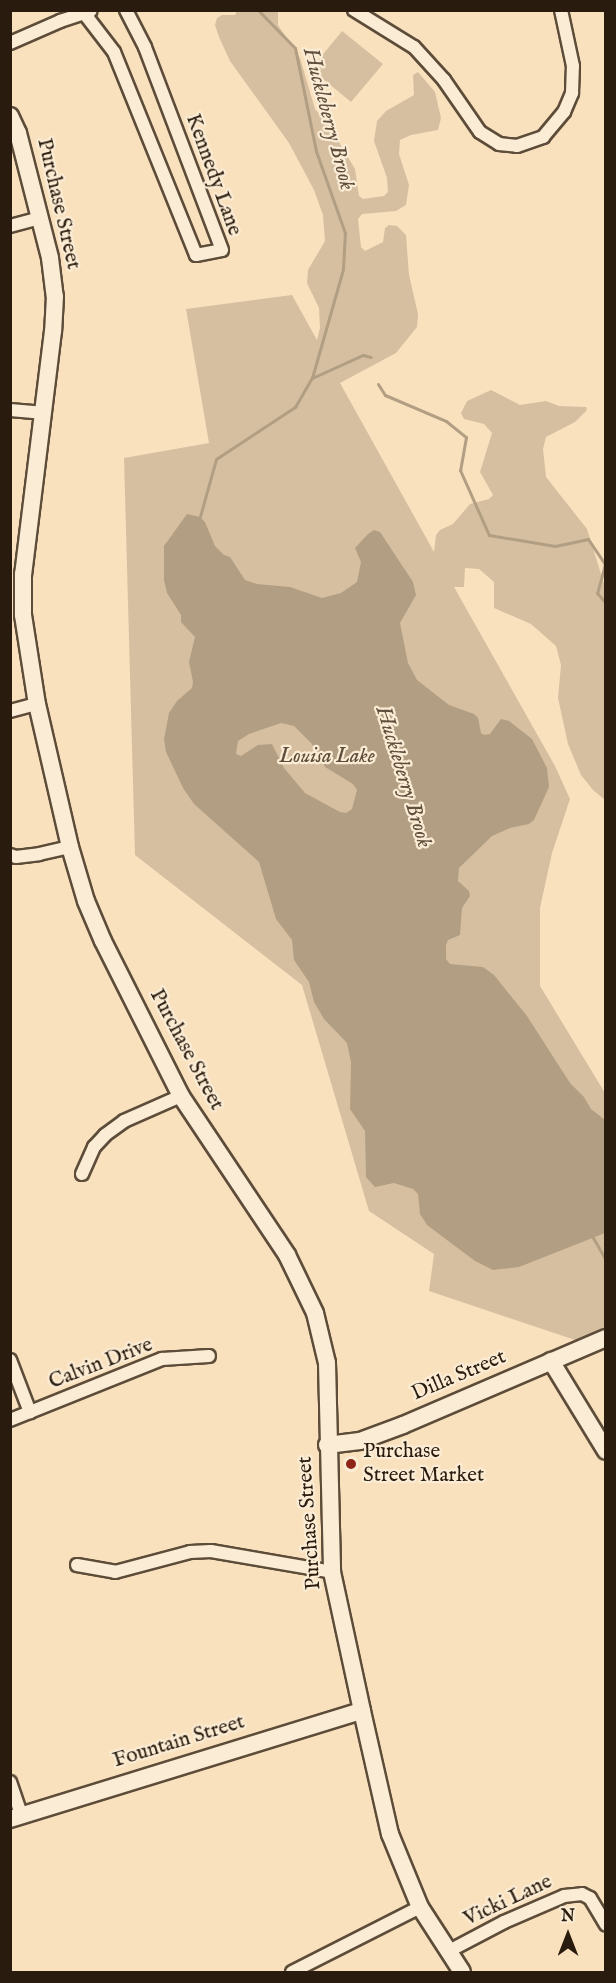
<!DOCTYPE html>
<style>
body{margin:0}
#map{position:relative;width:616px;height:1983px;overflow:hidden;background:#f9e1be;font-family:"IM FELL English",serif}
div>[style]{position:absolute}
[style*='--x']{left:calc(var(--x)*1px);top:calc(var(--y)*1px);width:calc(var(--w)*1px);rotate:calc(var(--a)*1deg)}
.green>*{inset:0;background:#d6bfa0}
.water>*{inset:0;background:#b29e82}
.stream>*{height:3px;margin:-1.5px;padding:0 1.5px;transform-origin:1.5px;border-radius:1.5px;background:#b29e82}
.roads{filter:drop-shadow(2px 0 #5d4c39) drop-shadow(-2px 0 #5d4c39) drop-shadow(0 2px #5d4c39) drop-shadow(0 -2px #5d4c39)}
.street>*{height:12px;margin:-6px;padding:0 6px;transform-origin:6px;border-radius:6px;background:#fbecd5}
.secondary>*{height:16px;margin:-8px;padding:0 8px;transform-origin:8px;border-radius:8px;background:#fbecd5}
.dots>*{width:16px;height:16px;translate:-50% -50%;box-sizing:border-box;border:3px solid #fbecd5;border-radius:50%}
span{translate:-50% -50%;white-space:nowrap;text-align:center;line-height:1.15;-webkit-text-stroke:4.5px #fbecd5;paint-order:stroke}
.street-label{font-size:21px;color:#291b0d}
.park-label{font-size:21px;color:#5d4c39;font-style:italic}
.poi-label{font-size:21px;color:#291b0d}
.left{translate:0 -50%;text-align:left}
.water-label{font-size:22px;color:#604f3c;font-style:italic}
.frame{position:absolute;inset:0;border:12px solid #291b0d;pointer-events:none}
.north{position:absolute;left:538px;top:1905px;width:60px;height:60px;-webkit-text-stroke:4px #fbecd5;paint-order:stroke;rotate:0deg;font-size:16px;font-weight:700;line-height:24px;text-align:center;color:#291b0d}
.north::after{content:'';display:block;margin:auto;width:21px;height:27px;background:#291b0d;clip-path:polygon(50% 0,100% 100%,50% 72%,0 100%)}
</style>
<div id="map">
<div class="green">
<i style="clip-path:polygon(237px 11px,278px 11px,278px 25px,300px 58px,315px 109px,328px 124px,355px 169px,359px 196px,363px 199px,384px 196px,388px 192px,387px 178px,374px 141px,377px 121px,386px 111px,414px 95px,413px 75px,418px 72px,435px 92px,441px 118px,438px 130px,411px 135px,400px 140px,399px 154px,409px 185px,406px 205px,396px 211px,362px 214px,358px 219px,361px 247px,365px 251px,383px 242px,385px 228px,389px 225px,397px 226px,406px 235px,409px 275px,418px 314px,417px 327px,396px 353px,340px 383px,434px 552px,436px 535px,440px 530px,453px 524px,470px 504px,489px 499px,493px 495px,480px 472px,492px 433px,484px 424px,464px 419px,461px 413px,467px 401px,491px 390px,520px 405px,546px 401px,559px 406px,586px 407px,587px 410px,575px 422px,546px 437px,543px 449px,546px 477px,587px 529px,605px 587px,605px 800px,593px 790px,581px 775px,568px 744px,558px 698px,561px 665px,556px 646px,531px 624px,494px 608px,494px 582px,479px 569px,465px 568px,464px 587px,454px 587px,555px 766px,570px 799px,552px 853px,540px 908px,540px 986px,605px 1093px,605px 1346px,599px 1348px,429px 1291px,434px 1254px,369px 1211px,302px 985px,135px 855px,124px 458px,209px 443px,186px 309px,292px 295px,317px 340px,320px 328px,319px 308px,307px 283px,308px 270px,325px 241px,323px 215px,314px 190px,289px 143px,230px 61px,219px 37px,215px 25px,217px 18px,222px 15px,235px 15px)"></i>
<i style="clip-path:polygon(342px 31px,383px 64px,351px 102px,311px 69px)"></i>
</div>
<div class="water">
<i style="clip-path:polygon(evenodd,187px 514px,200px 517px,205px 522px,215px 546px,224px 555px,230px 557px,245px 580px,257px 584px,290px 587px,322px 598px,341px 593px,357px 582px,361px 562px,355px 548px,368px 534px,374px 530px,380px 532px,413px 582px,416px 595px,400px 623px,408px 663px,417px 680px,449px 705px,474px 714px,478px 718px,481px 733px,484px 735px,490px 734px,501px 719px,509px 721px,532px 739px,547px 768px,549px 787px,534px 820px,529px 824px,510px 828px,492px 836px,459px 868px,458px 881px,469px 891px,470px 896px,462px 908px,460px 935px,448px 940px,446px 945px,446px 959px,450px 964px,483px 967px,494px 975px,527px 1016px,570px 1083px,584px 1097px,591px 1109px,605px 1120px,605px 1233px,519px 1267px,493px 1270px,475px 1261px,427px 1225px,420px 1214px,418px 1194px,413px 1189px,394px 1183px,375px 1187px,366px 1177px,365px 1131px,350px 1109px,351px 1062px,347px 1043px,324px 1019px,314px 1002px,309px 982px,294px 960px,292px 940px,276px 919px,259px 862px,194px 804px,183px 788px,166px 752px,164px 739px,169px 713px,177px 701px,192px 688px,193px 682px,189px 662px,195px 637px,181px 622px,181px 615px,167px 593px,164px 580px,164px 546px,187px 514px,281px 723px,294px 726px,312px 744px,325px 767px,353px 784px,357px 790px,352px 809px,346px 813px,340px 812px,305px 793px,284px 768px,272px 744px,258px 745px,241px 756px,236px 754px,238px 741px,249px 734px,281px 723px)"></i>
</div>
<div class="stream">
<i style="--x:312;--y:378;--w:56;--a:-24.3"></i>
<i style="--x:363;--y:355;--w:8;--a:14"></i>
<i style="--x:378;--y:384;--w:13;--a:58"></i>
<i style="--x:385;--y:395;--w:66;--a:23.1"></i>
<i style="--x:446;--y:421;--w:26;--a:39"></i>
<i style="--x:466;--y:437;--w:34;--a:100"></i>
<i style="--x:460;--y:470;--w:71;--a:66"></i>
<i style="--x:489;--y:535;--w:67;--a:9.5"></i>
<i style="--x:555;--y:546;--w:34;--a:-12"></i>
<i style="--x:588;--y:539;--w:30;--a:56"></i>
<i style="--x:605;--y:564;--w:30;--a:105"></i>
<i style="--x:597;--y:593;--w:13;--a:48"></i>
<i style="--x:199;--y:520;--w:63;--a:-74.4"></i>
<i style="--x:216;--y:459;--w:95;--a:-33.4"></i>
<i style="--x:295;--y:407;--w:34;--a:-60"></i>
<i style="--x:312;--y:378;--w:113;--a:-74.1"></i>
<i style="--x:343;--y:269;--w:36;--a:-87"></i>
<i style="--x:345;--y:233;--w:87;--a:-109.5"></i>
<i style="--x:316;--y:151;--w:105;--a:-101.5"></i>
<i style="--x:295;--y:48;--w:53;--a:-134.2"></i>
<i style="--x:592;--y:1236;--w:28;--a:60"></i>
</div>
<div class="roads">
<div class="street">
<i style="--x:354;--y:10;--w:70;--a:31.7"></i>
<i style="--x:414;--y:47;--w:45;--a:47.7"></i>
<i style="--x:444;--y:80;--w:63;--a:55.3"></i>
<i style="--x:480;--y:132;--w:22;--a:32"></i>
<i style="--x:499;--y:144;--w:18;--a:6"></i>
<i style="--x:517;--y:146;--w:28;--a:-19"></i>
<i style="--x:543;--y:137;--w:33;--a:-50"></i>
<i style="--x:564;--y:112;--w:21;--a:-67"></i>
<i style="--x:572;--y:93;--w:27;--a:-88"></i>
<i style="--x:573;--y:66;--w:57;--a:-102.1"></i>
<i style="--x:84;--y:13;--w:49;--a:52.4"></i>
<i style="--x:114;--y:52;--w:219;--a:68"></i>
<i style="--x:196;--y:255;--w:26;--a:-11"></i>
<i style="--x:222;--y:250;--w:217;--a:-110.8"></i>
<i style="--x:145;--y:47;--w:42;--a:-117.2"></i>
<i style="--x:10;--y:43;--w:55;--a:-23.7"></i>
<i style="--x:60;--y:21;--w:32;--a:-18"></i>
<i style="--x:10;--y:226;--w:31;--a:-15"></i>
<i style="--x:10;--y:410;--w:32;--a:5"></i>
<i style="--x:10;--y:711;--w:28;--a:-15"></i>
<i style="--x:10;--y:855;--w:6;--a:18"></i>
<i style="--x:16;--y:857;--w:23;--a:-7"></i>
<i style="--x:39;--y:854;--w:32;--a:-13"></i>
<i style="--x:82;--y:1174;--w:30;--a:-66"></i>
<i style="--x:94;--y:1147;--w:16;--a:-47"></i>
<i style="--x:105;--y:1135;--w:24;--a:-36"></i>
<i style="--x:124;--y:1121;--w:62;--a:-23.7"></i>
<i style="--x:10;--y:1360;--w:56;--a:69"></i>
<i style="--x:10;--y:1420;--w:164;--a:-21.9"></i>
<i style="--x:162;--y:1359;--w:47;--a:-3.7"></i>
<i style="--x:77;--y:1565;--w:39;--a:10"></i>
<i style="--x:115;--y:1572;--w:78;--a:-14.9"></i>
<i style="--x:190;--y:1552;--w:21;--a:-3"></i>
<i style="--x:211;--y:1551;--w:123;--a:9.8"></i>
<i style="--x:10;--y:1782;--w:36;--a:71"></i>
<i style="--x:449;--y:1951;--w:62;--a:-27.8"></i>
<i style="--x:504;--y:1922;--w:65;--a:-23.4"></i>
<i style="--x:564;--y:1896;--w:18;--a:-6"></i>
<i style="--x:582;--y:1894;--w:9;--a:27"></i>
<i style="--x:590;--y:1898;--w:31;--a:59"></i>
<i style="--x:292;--y:1972;--w:144;--a:-26.9"></i>
</div>
<div class="secondary">
<i style="--x:10;--y:116;--w:19;--a:65"></i>
<i style="--x:18;--y:133;--w:129;--a:75.6"></i>
<i style="--x:50;--y:258;--w:38;--a:83"></i>
<i style="--x:55;--y:296;--w:35;--a:93"></i>
<i style="--x:53;--y:331;--w:245;--a:97"></i>
<i style="--x:23;--y:574;--w:41;--a:90"></i>
<i style="--x:23;--y:615;--w:90;--a:81.1"></i>
<i style="--x:37;--y:704;--w:147;--a:77"></i>
<i style="--x:70;--y:847;--w:56;--a:73.5"></i>
<i style="--x:86;--y:901;--w:43;--a:67"></i>
<i style="--x:103;--y:941;--w:174;--a:63.3"></i>
<i style="--x:181;--y:1096;--w:191;--a:56.3"></i>
<i style="--x:287;--y:1255;--w:64;--a:64.2"></i>
<i style="--x:315;--y:1313;--w:51;--a:76.5"></i>
<i style="--x:327;--y:1363;--w:209;--a:88.6"></i>
<i style="--x:332;--y:1572;--w:142;--a:77.8"></i>
<i style="--x:362;--y:1711;--w:126;--a:77.2"></i>
<i style="--x:390;--y:1834;--w:79;--a:67.7"></i>
<i style="--x:420;--y:1907;--w:77;--a:57.1"></i>
<i style="--x:551;--y:1361;--w:105;--a:58.6"></i>
<i style="--x:327;--y:1445;--w:33;--a:-7"></i>
<i style="--x:360;--y:1441;--w:46;--a:-20.4"></i>
<i style="--x:403;--y:1425;--w:221;--a:-23.2"></i>
<i style="--x:10;--y:1819;--w:368;--a:-17.1"></i>
</div>
</div>
<div class="dots">
<i style="left:351px;top:1464px;background:#8f2418"></i>
</div>
<div class="street-label">
<span style="left:213px;top:175px;rotate:70deg">Kennedy Lane</span>
<span style="left:58px;top:204px;rotate:77deg">Purchase Street</span>
<span style="left:186px;top:1050px;rotate:62deg">Purchase Street</span>
<span style="left:101px;top:1364px;rotate:-21deg">Calvin Drive</span>
<span style="left:459px;top:1376px;rotate:-23deg">Dilla Street</span>
<span style="left:310px;top:1523px;rotate:-94deg">Purchase Street</span>
<span style="left:179px;top:1742px;rotate:-17deg">Fountain Street</span>
<span style="left:508px;top:1901px;rotate:-25deg">Vicki Lane</span>
</div>
<div class="park-label">
<span style="left:327px;top:757px">Louisa Lake</span>
</div>
<div class="poi-label">
<span class="left" style="left:363px;top:1464px">Purchase<br>Street Market</span>
</div>
<div class="water-label">
<span style="left:328px;top:119px;rotate:75deg">Huckleberry Brook</span>
<span style="left:403px;top:777px;rotate:73deg">Huckleberry Brook</span>
</div>
<div class="frame"></div>
<div class="north">N</div>
</div>
